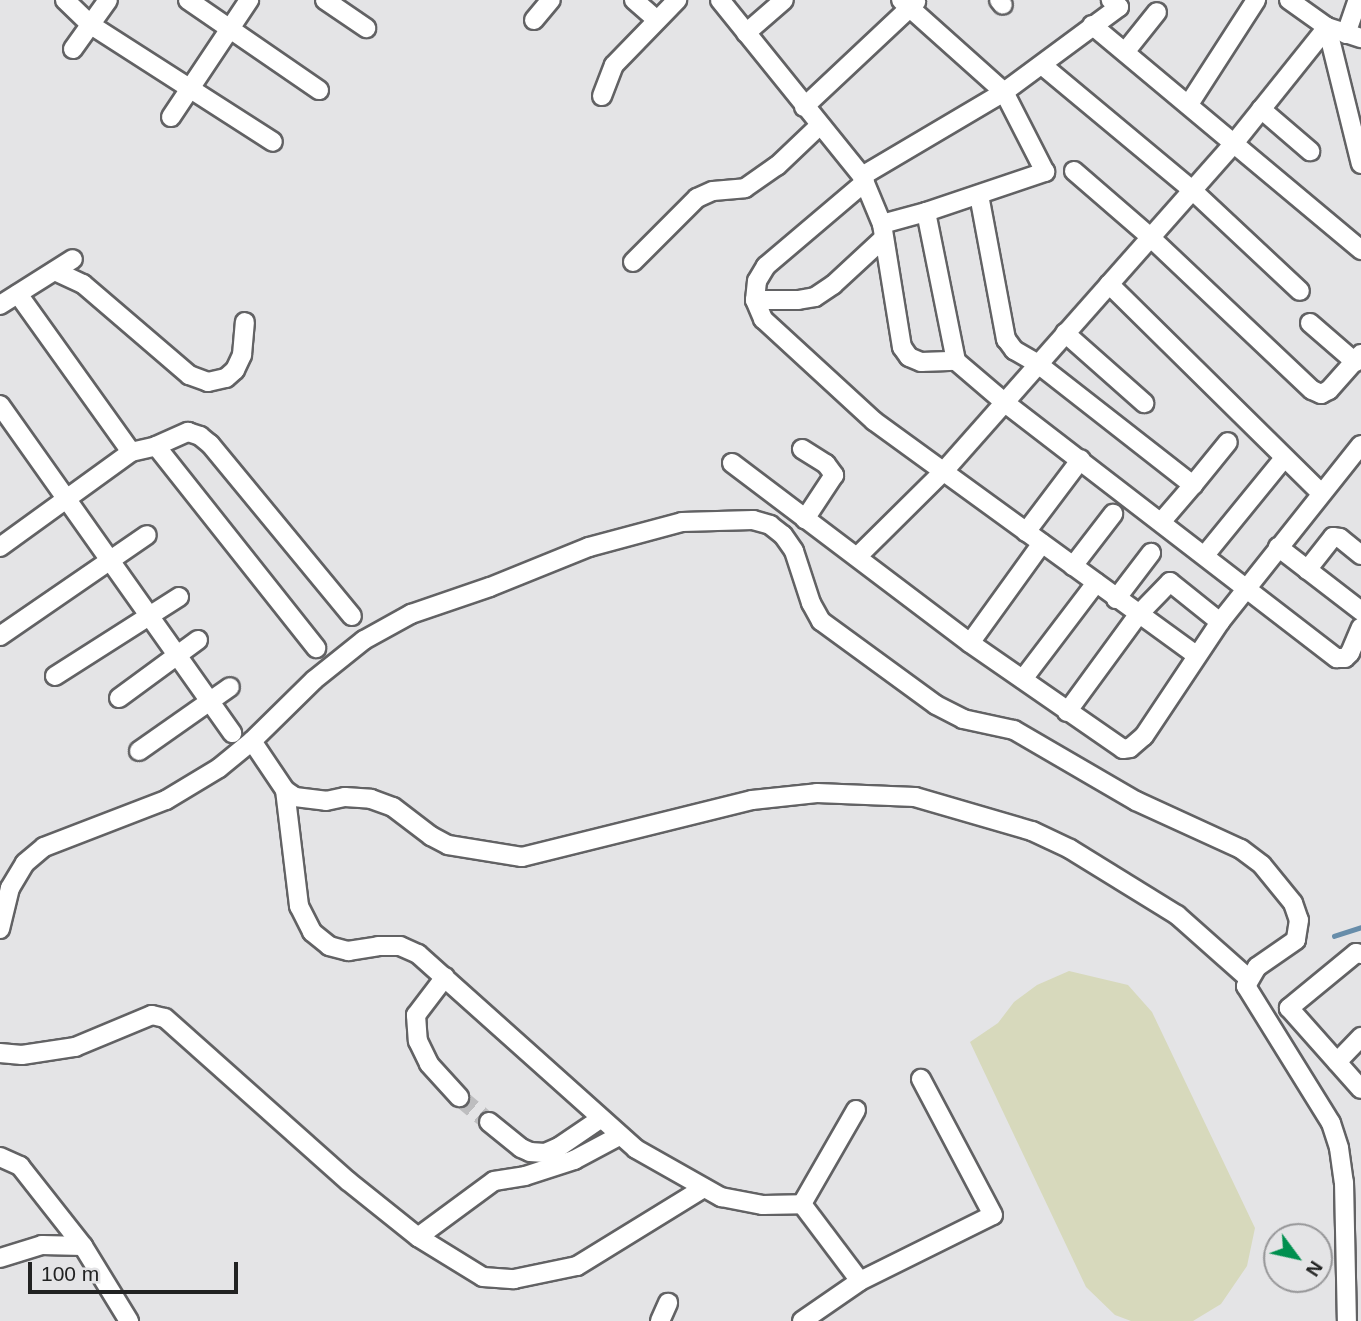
<!DOCTYPE html>
<style>
body{margin:0}
#map{position:relative;width:1361px;height:1321px;overflow:hidden;background:#e4e4e6;font-family:Helvetica,sans-serif}
div>[style]{position:absolute}
[style*='--x']{left:calc(var(--x)*1px);top:calc(var(--y)*1px);width:calc(var(--w)*1px);rotate:calc(var(--a)*1deg)}
.green>*{inset:0;background:#d7d9bc}
.stream>*{height:4.5px;margin:-2.25px;padding:0 2.25px;transform-origin:2.25px;border-radius:2.25px;background:#678daa}
.minor-tunnel>*{height:18px;margin-top:-9px;transform-origin:0;background:repeating-linear-gradient(90deg,#bdbdbf 0 18px,transparent 0 27px)}
.roads{filter:drop-shadow(2px 0 #626264) drop-shadow(-2px 0 #626264) drop-shadow(0 2px #626264) drop-shadow(0 -2px #626264)}
.minor>*{height:18px;margin:-9px;padding:0 9px;transform-origin:9px;border-radius:9px;background:#fff}
span{translate:-50% -50%;white-space:nowrap;text-align:center;line-height:1.15;-webkit-text-stroke:6px #e4e4e6;paint-order:stroke}
.north{position:absolute;left:1263px;top:1223px;width:70px;height:70px;box-sizing:border-box;background:#e4e4e6;border:2px solid #969698;border-radius:50%;rotate:123deg;font-size:19px;font-weight:700;line-height:28px;text-align:center;color:#212222}
.north::after{content:'';display:block;margin:auto;width:24px;height:32px;background:#008f4f;clip-path:polygon(50% 0,100% 100%,50% 72%,0 100%)}
.scale{position:absolute;left:28px;top:1262px;width:210px;height:32px;box-sizing:border-box;border:4px solid #212222;border-top:0;padding-left:9px;font-size:21px;line-height:24px;white-space:nowrap;color:#212222;-webkit-text-stroke:5px #e4e4e6;paint-order:stroke}
</style>
<div id="map">
<div class="green">
<i style="clip-path:polygon(1069px 971px,1128px 985px,1152px 1012px,1255px 1228px,1247px 1266px,1221px 1304px,1193px 1321px,1131px 1321px,1115px 1315px,1086px 1287px,970px 1042px,998px 1023px,1014px 1002px,1037px 985px)"></i>
</div>
<div class="stream">
<i style="--x:1334;--y:936;--w:28;--a:-18"></i>
</div>
<div class="minor-tunnel">
<i style="--x:459;--y:1097;--w:39;--a:40"></i>
</div>
<div class="roads">
<div class="minor">
<i style="--x:65;--y:0;--w:36;--a:44"></i>
<i style="--x:91;--y:25;--w:216;--a:32.7"></i>
<i style="--x:188;--y:0;--w:159;--a:34.5"></i>
<i style="--x:325;--y:0;--w:50;--a:34.3"></i>
<i style="--x:634;--y:0;--w:30;--a:41"></i>
<i style="--x:720;--y:0;--w:226;--a:51.1"></i>
<i style="--x:862;--y:176;--w:52;--a:67.4"></i>
<i style="--x:882;--y:224;--w:125;--a:80.8"></i>
<i style="--x:902;--y:347;--w:12;--a:55"></i>
<i style="--x:909;--y:357;--w:13;--a:23"></i>
<i style="--x:921;--y:362;--w:35;--a:-2"></i>
<i style="--x:999;--y:0;--w:6;--a:51"></i>
<i style="--x:1289;--y:0;--w:47;--a:35.4"></i>
<i style="--x:1327;--y:27;--w:36;--a:18"></i>
<i style="--x:534;--y:20;--w:26;--a:-50"></i>
<i style="--x:1092;--y:25;--w:351;--a:39.9"></i>
<i style="--x:1327;--y:27;--w:141;--a:76.1"></i>
<i style="--x:746;--y:33;--w:50;--a:-41"></i>
<i style="--x:1346;--y:34;--w:36;--a:-71"></i>
<i style="--x:73;--y:49;--w:60;--a:-54.5"></i>
<i style="--x:1125;--y:52;--w:51;--a:-51.3"></i>
<i style="--x:1042;--y:65;--w:194;--a:39.8"></i>
<i style="--x:1191;--y:189;--w:149;--a:43.1"></i>
<i style="--x:602;--y:96;--w:33;--a:-69"></i>
<i style="--x:614;--y:65;--w:91;--a:-45.9"></i>
<i style="--x:1189;--y:104;--w:124;--a:-57.2"></i>
<i style="--x:804;--y:107;--w:154;--a:-43.2"></i>
<i style="--x:1261;--y:109;--w:65;--a:40.6"></i>
<i style="--x:171;--y:117;--w:141;--a:-56.3"></i>
<i style="--x:1074;--y:171;--w:99;--a:40.9"></i>
<i style="--x:1149;--y:236;--w:224;--a:43.4"></i>
<i style="--x:1312;--y:390;--w:10;--a:24"></i>
<i style="--x:1321;--y:394;--w:9;--a:-27"></i>
<i style="--x:1329;--y:390;--w:48;--a:-48.4"></i>
<i style="--x:862;--y:176;--w:165;--a:-30.6"></i>
<i style="--x:1004;--y:92;--w:143;--a:-36.5"></i>
<i style="--x:1119;--y:7;--w:11;--a:-139"></i>
<i style="--x:865;--y:182;--w:130;--a:139.7"></i>
<i style="--x:766;--y:266;--w:17;--a:121"></i>
<i style="--x:757;--y:281;--w:19;--a:96"></i>
<i style="--x:755;--y:300;--w:21;--a:67"></i>
<i style="--x:763;--y:319;--w:151;--a:42.6"></i>
<i style="--x:874;--y:421;--w:398;--a:36"></i>
<i style="--x:979;--y:195;--w:147;--a:79.4"></i>
<i style="--x:1006;--y:339;--w:14;--a:54"></i>
<i style="--x:1014;--y:350;--w:28;--a:30"></i>
<i style="--x:1038;--y:364;--w:197;--a:38"></i>
<i style="--x:1193;--y:485;--w:48;--a:130.7"></i>
<i style="--x:926;--y:212;--w:152;--a:78.6"></i>
<i style="--x:956;--y:361;--w:63;--a:40.5"></i>
<i style="--x:1004;--y:402;--w:420;--a:37.6"></i>
<i style="--x:1337;--y:658;--w:8;--a:0"></i>
<i style="--x:1345;--y:658;--w:7;--a:-45"></i>
<i style="--x:1350;--y:653;--w:28;--a:-67"></i>
<i style="--x:882;--y:224;--w:46;--a:-15.3"></i>
<i style="--x:926;--y:212;--w:126;--a:-18.6"></i>
<i style="--x:1045;--y:172;--w:90;--a:-117.1"></i>
<i style="--x:1004;--y:92;--w:138;--a:-138.2"></i>
<i style="--x:633;--y:262;--w:91;--a:-45"></i>
<i style="--x:697;--y:198;--w:17;--a:-24"></i>
<i style="--x:713;--y:191;--w:32;--a:-5"></i>
<i style="--x:745;--y:188;--w:39;--a:-35"></i>
<i style="--x:777;--y:166;--w:58;--a:-43.6"></i>
<i style="--x:55;--y:271;--w:31;--a:25"></i>
<i style="--x:83;--y:284;--w:140;--a:40.6"></i>
<i style="--x:189;--y:375;--w:20;--a:20"></i>
<i style="--x:208;--y:382;--w:18;--a:-13"></i>
<i style="--x:226;--y:378;--w:12;--a:-42"></i>
<i style="--x:235;--y:370;--w:17;--a:-65"></i>
<i style="--x:242;--y:355;--w:33;--a:-85"></i>
<i style="--x:1109;--y:284;--w:298;--a:44.6"></i>
<i style="--x:18;--y:294;--w:194;--a:54.4"></i>
<i style="--x:755;--y:300;--w:43;--a:0"></i>
<i style="--x:798;--y:300;--w:17;--a:-10"></i>
<i style="--x:815;--y:297;--w:22;--a:-34"></i>
<i style="--x:833;--y:285;--w:69;--a:-42.7"></i>
<i style="--x:0;--y:305;--w:86;--a:-32.2"></i>
<i style="--x:1310;--y:323;--w:60;--a:40.9"></i>
<i style="--x:1065;--y:333;--w:106;--a:41.5"></i>
<i style="--x:0;--y:405;--w:402;--a:54.7"></i>
<i style="--x:156;--y:446;--w:258;--a:51.6"></i>
<i style="--x:802;--y:449;--w:28;--a:32"></i>
<i style="--x:826;--y:464;--w:14;--a:54"></i>
<i style="--x:834;--y:475;--w:53;--a:123.4"></i>
<i style="--x:732;--y:463;--w:298;--a:37.1"></i>
<i style="--x:970;--y:643;--w:186;--a:34.7"></i>
<i style="--x:1123;--y:749;--w:7;--a:-8"></i>
<i style="--x:1130;--y:748;--w:18;--a:-41"></i>
<i style="--x:1144;--y:736;--w:137;--a:-56.3"></i>
<i style="--x:1220;--y:622;--w:226;--a:-51.5"></i>
<i style="--x:1193;--y:485;--w:55;--a:-50.9"></i>
<i style="--x:1026;--y:532;--w:91;--a:-53"></i>
<i style="--x:0;--y:547;--w:162;--a:-35.9"></i>
<i style="--x:131;--y:452;--w:26;--a:-13"></i>
<i style="--x:156;--y:446;--w:35;--a:-24"></i>
<i style="--x:188;--y:432;--w:13;--a:18"></i>
<i style="--x:200;--y:436;--w:13;--a:39"></i>
<i style="--x:210;--y:444;--w:223;--a:50.5"></i>
<i style="--x:1278;--y:547;--w:105;--a:37.6"></i>
<i style="--x:1205;--y:555;--w:125;--a:-50.8"></i>
<i style="--x:857;--y:557;--w:122;--a:-44.7"></i>
<i style="--x:944;--y:471;--w:439;--a:-48.5"></i>
<i style="--x:1235;--y:142;--w:147;--a:-51.3"></i>
<i style="--x:1073;--y:566;--w:66;--a:-52.4"></i>
<i style="--x:1307;--y:570;--w:42;--a:-51.8"></i>
<i style="--x:1333;--y:537;--w:7;--a:8"></i>
<i style="--x:1340;--y:538;--w:27;--a:39"></i>
<i style="--x:1116;--y:599;--w:58;--a:-52.7"></i>
<i style="--x:0;--y:636;--w:178;--a:-34.5"></i>
<i style="--x:970;--y:643;--w:123;--a:-54.2"></i>
<i style="--x:55;--y:676;--w:147;--a:-32.5"></i>
<i style="--x:1023;--y:679;--w:121;--a:-52.8"></i>
<i style="--x:119;--y:698;--w:98;--a:-36.3"></i>
<i style="--x:1067;--y:712;--w:120;--a:-53.8"></i>
<i style="--x:1138;--y:615;--w:46;--a:-45.9"></i>
<i style="--x:1170;--y:582;--w:64;--a:38.7"></i>
<i style="--x:252;--y:741;--w:59;--a:56"></i>
<i style="--x:285;--y:790;--w:12;--a:35"></i>
<i style="--x:295;--y:797;--w:31;--a:7"></i>
<i style="--x:326;--y:801;--w:19;--a:-12"></i>
<i style="--x:345;--y:797;--w:26;--a:4"></i>
<i style="--x:371;--y:799;--w:23;--a:20"></i>
<i style="--x:393;--y:807;--w:48;--a:37.3"></i>
<i style="--x:431;--y:836;--w:19;--a:28"></i>
<i style="--x:448;--y:845;--w:75;--a:9.2"></i>
<i style="--x:522;--y:857;--w:237;--a:-13.9"></i>
<i style="--x:752;--y:800;--w:65;--a:-6.1"></i>
<i style="--x:817;--y:793;--w:98;--a:2.3"></i>
<i style="--x:915;--y:797;--w:122;--a:16.2"></i>
<i style="--x:1032;--y:831;--w:42;--a:25.3"></i>
<i style="--x:1070;--y:849;--w:126;--a:31.7"></i>
<i style="--x:1177;--y:915;--w:95;--a:41.6"></i>
<i style="--x:139;--y:751;--w:111;--a:-35.1"></i>
<i style="--x:285;--y:790;--w:117;--a:83.1"></i>
<i style="--x:299;--y:906;--w:29;--a:63"></i>
<i style="--x:312;--y:932;--w:22;--a:39"></i>
<i style="--x:329;--y:946;--w:20;--a:15"></i>
<i style="--x:348;--y:951;--w:30;--a:-9"></i>
<i style="--x:378;--y:946;--w:22;--a:0"></i>
<i style="--x:400;--y:946;--w:20;--a:24"></i>
<i style="--x:418;--y:954;--w:292;--a:41.8"></i>
<i style="--x:636;--y:1149;--w:98;--a:29.5"></i>
<i style="--x:721;--y:1197;--w:43;--a:10.8"></i>
<i style="--x:763;--y:1205;--w:39;--a:-1"></i>
<i style="--x:0;--y:929;--w:42;--a:-76.3"></i>
<i style="--x:10;--y:888;--w:29;--a:-59"></i>
<i style="--x:25;--y:863;--w:25;--a:-40"></i>
<i style="--x:44;--y:847;--w:131;--a:-21.1"></i>
<i style="--x:166;--y:800;--w:62;--a:-31.1"></i>
<i style="--x:219;--y:768;--w:43;--a:-39.3"></i>
<i style="--x:252;--y:741;--w:87;--a:-44.5"></i>
<i style="--x:314;--y:680;--w:64;--a:-38.7"></i>
<i style="--x:364;--y:640;--w:54;--a:-29"></i>
<i style="--x:411;--y:614;--w:83;--a:-18.9"></i>
<i style="--x:490;--y:587;--w:107;--a:-22"></i>
<i style="--x:589;--y:547;--w:96;--a:-15"></i>
<i style="--x:682;--y:522;--w:71;--a:-1.6"></i>
<i style="--x:753;--y:520;--w:18;--a:16"></i>
<i style="--x:770;--y:525;--w:16;--a:38"></i>
<i style="--x:783;--y:535;--w:19;--a:55"></i>
<i style="--x:794;--y:551;--w:55;--a:71.9"></i>
<i style="--x:811;--y:603;--w:21;--a:61"></i>
<i style="--x:821;--y:621;--w:142;--a:36.1"></i>
<i style="--x:936;--y:705;--w:30;--a:27"></i>
<i style="--x:963;--y:719;--w:52;--a:12.2"></i>
<i style="--x:1014;--y:730;--w:141;--a:30.2"></i>
<i style="--x:1136;--y:801;--w:115;--a:24.6"></i>
<i style="--x:1241;--y:849;--w:26;--a:37"></i>
<i style="--x:1262;--y:865;--w:49;--a:50.8"></i>
<i style="--x:1293;--y:903;--w:18;--a:71"></i>
<i style="--x:1299;--y:920;--w:20;--a:99"></i>
<i style="--x:1296;--y:940;--w:47;--a:145.3"></i>
<i style="--x:1257;--y:967;--w:22;--a:120"></i>
<i style="--x:1246;--y:986;--w:161;--a:58.2"></i>
<i style="--x:1331;--y:1123;--w:26;--a:72"></i>
<i style="--x:1339;--y:1148;--w:34;--a:82"></i>
<i style="--x:1344;--y:1182;--w:139;--a:88.8"></i>
<i style="--x:1361;--y:954;--w:5;--a:-169"></i>
<i style="--x:1356;--y:953;--w:87;--a:140.6"></i>
<i style="--x:1289;--y:1008;--w:108;--a:48.4"></i>
<i style="--x:445;--y:977;--w:48;--a:127.3"></i>
<i style="--x:416;--y:1015;--w:26;--a:86"></i>
<i style="--x:418;--y:1041;--w:25;--a:64"></i>
<i style="--x:429;--y:1064;--w:45;--a:47.7"></i>
<i style="--x:0;--y:1053;--w:22;--a:5"></i>
<i style="--x:22;--y:1055;--w:54;--a:-8.6"></i>
<i style="--x:75;--y:1047;--w:83;--a:-22.6"></i>
<i style="--x:152;--y:1015;--w:13;--a:13"></i>
<i style="--x:165;--y:1018;--w:245;--a:41.7"></i>
<i style="--x:348;--y:1181;--w:90;--a:38.7"></i>
<i style="--x:418;--y:1237;--w:76;--a:31.6"></i>
<i style="--x:483;--y:1277;--w:31;--a:4"></i>
<i style="--x:514;--y:1279;--w:64;--a:-11.7"></i>
<i style="--x:577;--y:1266;--w:149;--a:-31.6"></i>
<i style="--x:1337;--y:1062;--w:35;--a:-46"></i>
<i style="--x:856;--y:1110;--w:108;--a:119.9"></i>
<i style="--x:802;--y:1204;--w:96;--a:53"></i>
<i style="--x:489;--y:1122;--w:41;--a:39.1"></i>
<i style="--x:521;--y:1148;--w:10;--a:24"></i>
<i style="--x:530;--y:1152;--w:15;--a:4"></i>
<i style="--x:545;--y:1153;--w:15;--a:-23"></i>
<i style="--x:559;--y:1147;--w:50;--a:-34.3"></i>
<i style="--x:0;--y:1157;--w:22;--a:24"></i>
<i style="--x:20;--y:1166;--w:102;--a:51.8"></i>
<i style="--x:83;--y:1246;--w:88;--a:58.5"></i>
<i style="--x:418;--y:1237;--w:94;--a:-36.4"></i>
<i style="--x:494;--y:1181;--w:31;--a:-9"></i>
<i style="--x:525;--y:1176;--w:52;--a:-18.1"></i>
<i style="--x:574;--y:1160;--w:51;--a:-28.1"></i>
<i style="--x:0;--y:1258;--w:44;--a:-17.2"></i>
<i style="--x:42;--y:1245;--w:41;--a:1.4"></i>
<i style="--x:660;--y:1321;--w:20;--a:-66"></i>
<i style="--x:802;--y:1321;--w:70;--a:-34.6"></i>
<i style="--x:860;--y:1281;--w:148;--a:-26.4"></i>
<i style="--x:993;--y:1215;--w:154;--a:-117.9"></i>
</div>
</div>
<div class="north">N</div>
<div class="scale">100 m</div>
</div>
